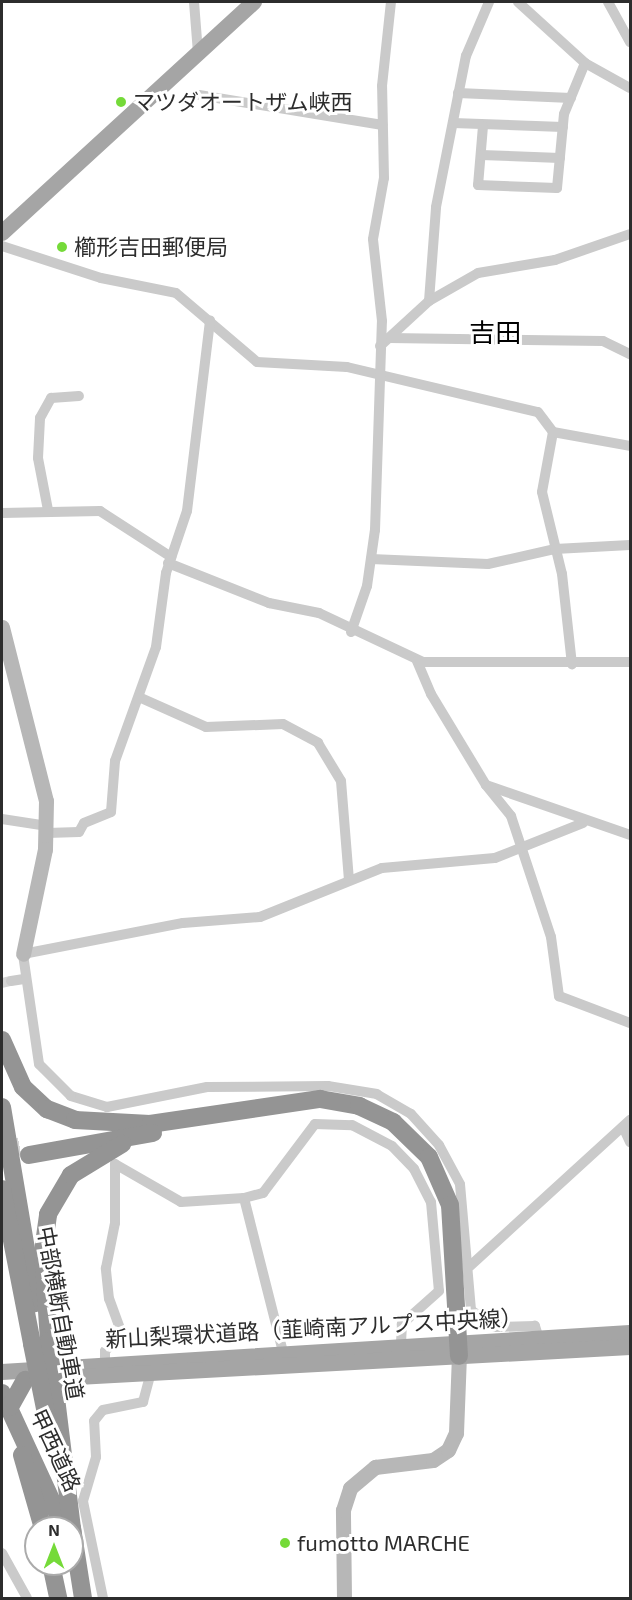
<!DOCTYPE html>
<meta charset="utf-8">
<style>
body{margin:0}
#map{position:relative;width:632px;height:1600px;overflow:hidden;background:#fff;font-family:"Exo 2","Noto Sans JP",sans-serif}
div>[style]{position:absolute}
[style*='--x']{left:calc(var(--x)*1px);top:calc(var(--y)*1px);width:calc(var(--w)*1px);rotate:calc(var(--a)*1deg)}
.street-tunnel>*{height:10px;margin-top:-5px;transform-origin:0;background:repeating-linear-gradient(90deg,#d5d5d5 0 10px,transparent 0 15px)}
.highway-tunnel>*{height:18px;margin-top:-9px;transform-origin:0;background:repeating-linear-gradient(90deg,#d5d5d5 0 18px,transparent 0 27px)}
.street>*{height:10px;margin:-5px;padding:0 5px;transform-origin:5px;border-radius:5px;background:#cacaca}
.secondary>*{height:15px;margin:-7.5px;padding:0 7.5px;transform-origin:7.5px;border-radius:7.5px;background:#b7b7b7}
.primary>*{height:16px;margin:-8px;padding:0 8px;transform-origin:8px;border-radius:8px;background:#a5a5a5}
.highway>*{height:18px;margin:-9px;padding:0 9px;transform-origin:9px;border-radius:9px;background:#949494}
.highway-bridge>*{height:18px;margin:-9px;padding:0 9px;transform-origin:9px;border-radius:9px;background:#949494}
.dots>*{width:16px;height:16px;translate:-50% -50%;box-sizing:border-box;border:3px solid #fff;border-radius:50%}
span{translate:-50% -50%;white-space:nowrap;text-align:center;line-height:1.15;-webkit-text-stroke:6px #fff;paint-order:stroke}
.poi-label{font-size:22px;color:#2d2d2d}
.left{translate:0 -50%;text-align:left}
.street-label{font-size:22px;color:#2d2d2d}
.quarter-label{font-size:26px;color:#000}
.frame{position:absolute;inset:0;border:3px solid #2d2d2d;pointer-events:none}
.north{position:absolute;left:24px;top:1516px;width:60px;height:60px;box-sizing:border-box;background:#fff;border:2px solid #ababab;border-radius:50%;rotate:0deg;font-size:16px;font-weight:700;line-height:24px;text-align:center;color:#2d2d2d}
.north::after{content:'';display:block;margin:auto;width:21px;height:27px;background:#75da39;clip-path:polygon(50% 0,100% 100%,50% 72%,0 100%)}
</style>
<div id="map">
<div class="street-tunnel">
<i style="--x:2;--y:983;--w:9;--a:-13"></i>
</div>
<div class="highway-tunnel">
<i style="--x:2;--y:1150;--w:26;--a:-11"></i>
</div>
<div class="street">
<i style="--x:194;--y:2;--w:51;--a:85.5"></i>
<i style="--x:518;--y:2;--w:91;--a:42.3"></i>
<i style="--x:585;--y:63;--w:51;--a:29.1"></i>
<i style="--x:608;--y:2;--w:46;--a:61.2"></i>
<i style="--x:458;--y:93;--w:113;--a:2.5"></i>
<i style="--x:199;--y:95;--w:186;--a:9.3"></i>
<i style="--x:453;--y:123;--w:110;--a:2.1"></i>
<i style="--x:483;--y:126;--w:59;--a:94.8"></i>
<i style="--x:478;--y:185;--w:79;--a:2.2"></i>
<i style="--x:557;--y:188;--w:74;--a:-84.6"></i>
<i style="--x:564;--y:114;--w:55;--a:-67.6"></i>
<i style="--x:481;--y:155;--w:79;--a:2.2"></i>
<i style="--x:2;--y:246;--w:104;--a:17.9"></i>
<i style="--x:101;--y:278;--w:76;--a:11.3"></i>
<i style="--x:176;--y:293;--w:106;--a:40.4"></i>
<i style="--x:257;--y:362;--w:90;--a:3.2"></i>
<i style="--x:347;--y:367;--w:196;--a:13.3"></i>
<i style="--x:538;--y:412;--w:25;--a:53"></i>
<i style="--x:553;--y:432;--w:61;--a:100.4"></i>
<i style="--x:542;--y:492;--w:84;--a:76.3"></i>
<i style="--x:562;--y:574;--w:91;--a:83.7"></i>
<i style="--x:429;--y:301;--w:94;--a:-85.7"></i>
<i style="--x:436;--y:207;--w:154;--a:-78.8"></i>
<i style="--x:466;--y:56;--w:59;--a:-66.9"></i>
<i style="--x:389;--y:338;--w:214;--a:0.8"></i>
<i style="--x:603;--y:341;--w:30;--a:26"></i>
<i style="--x:380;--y:346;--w:67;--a:-42.6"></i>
<i style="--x:429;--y:301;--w:56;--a:-29.7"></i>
<i style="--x:478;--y:273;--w:78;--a:-9.6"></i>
<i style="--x:555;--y:260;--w:79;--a:-19.1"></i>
<i style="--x:553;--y:432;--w:78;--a:10.3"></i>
<i style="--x:48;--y:510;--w:53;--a:-100.9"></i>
<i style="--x:38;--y:458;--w:40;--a:-87.1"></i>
<i style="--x:40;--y:418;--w:23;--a:-61"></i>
<i style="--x:51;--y:398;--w:28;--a:-4"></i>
<i style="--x:2;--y:513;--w:98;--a:-1.2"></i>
<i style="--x:100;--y:511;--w:85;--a:32.9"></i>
<i style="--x:371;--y:559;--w:117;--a:2.4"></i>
<i style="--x:488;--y:564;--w:69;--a:-12.6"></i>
<i style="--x:555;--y:549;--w:75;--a:-3.1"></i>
<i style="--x:168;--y:563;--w:109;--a:21.6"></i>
<i style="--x:269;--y:603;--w:51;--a:11.3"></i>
<i style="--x:319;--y:613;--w:115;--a:25.2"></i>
<i style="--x:423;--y:662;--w:207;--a:0"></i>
<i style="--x:351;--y:632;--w:49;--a:-70.8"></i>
<i style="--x:367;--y:586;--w:57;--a:-81.9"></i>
<i style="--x:375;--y:530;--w:209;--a:-88.1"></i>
<i style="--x:382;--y:321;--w:82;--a:-96.3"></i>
<i style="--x:373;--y:239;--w:62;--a:-79.8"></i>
<i style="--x:384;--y:178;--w:92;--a:-91.2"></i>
<i style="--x:382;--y:86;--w:84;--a:-83.9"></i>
<i style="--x:417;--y:661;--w:36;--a:67"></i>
<i style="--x:431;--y:694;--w:106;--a:58.9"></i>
<i style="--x:486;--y:785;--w:152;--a:19.1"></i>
<i style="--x:141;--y:698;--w:71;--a:24"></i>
<i style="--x:206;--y:727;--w:77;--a:-2.2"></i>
<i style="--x:283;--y:724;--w:40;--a:28"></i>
<i style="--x:318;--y:743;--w:44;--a:58.8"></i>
<i style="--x:341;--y:781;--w:99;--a:85.4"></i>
<i style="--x:486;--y:785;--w:40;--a:51"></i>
<i style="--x:511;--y:816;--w:127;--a:71.7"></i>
<i style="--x:551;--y:937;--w:60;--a:82.3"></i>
<i style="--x:559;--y:996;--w:76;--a:20.8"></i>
<i style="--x:2;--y:819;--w:46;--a:8.8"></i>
<i style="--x:47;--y:833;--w:32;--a:-2"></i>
<i style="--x:79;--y:832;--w:10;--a:-61"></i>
<i style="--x:84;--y:823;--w:29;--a:-22"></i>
<i style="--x:111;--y:812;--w:51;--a:-85.5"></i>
<i style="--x:115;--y:761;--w:121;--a:-70.2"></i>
<i style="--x:156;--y:647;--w:75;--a:-82.3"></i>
<i style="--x:166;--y:573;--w:65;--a:-71.3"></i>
<i style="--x:187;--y:511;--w:192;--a:-83.1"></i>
<i style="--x:11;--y:981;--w:13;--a:-9"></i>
<i style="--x:623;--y:1127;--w:17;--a:65"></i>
<i style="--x:244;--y:1198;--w:167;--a:75.8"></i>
<i style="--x:470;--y:1266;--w:217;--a:-42.4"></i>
<i style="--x:539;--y:1339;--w:14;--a:-107"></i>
<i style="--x:535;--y:1326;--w:40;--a:178.6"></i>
<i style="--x:495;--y:1327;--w:29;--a:-145"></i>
<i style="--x:471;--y:1310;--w:126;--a:-95"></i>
<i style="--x:460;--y:1184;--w:44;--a:-118.3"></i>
<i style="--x:439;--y:1145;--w:42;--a:-132.1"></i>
<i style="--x:411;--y:1114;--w:39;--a:-150"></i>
<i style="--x:377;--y:1094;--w:50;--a:-170.7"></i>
<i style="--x:328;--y:1086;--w:121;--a:179.5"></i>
<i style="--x:207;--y:1087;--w:102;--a:168.7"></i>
<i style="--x:107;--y:1107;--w:38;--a:-163"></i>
<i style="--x:71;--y:1096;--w:45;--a:-135"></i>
<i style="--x:39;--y:1064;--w:111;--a:-98.3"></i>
<i style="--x:23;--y:954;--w:163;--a:-11"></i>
<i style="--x:183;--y:923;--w:77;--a:-4.5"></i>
<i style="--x:260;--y:917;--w:131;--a:-21.9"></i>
<i style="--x:382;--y:868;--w:113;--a:-5.1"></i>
<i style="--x:495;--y:858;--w:95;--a:-21.7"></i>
<i style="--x:105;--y:1363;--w:12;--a:-90"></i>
<i style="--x:105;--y:1351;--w:24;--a:-45"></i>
<i style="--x:122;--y:1334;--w:37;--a:-110"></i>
<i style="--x:109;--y:1299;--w:31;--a:-96"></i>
<i style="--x:106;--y:1268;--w:46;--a:-78.7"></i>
<i style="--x:115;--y:1223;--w:59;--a:-90"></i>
<i style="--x:115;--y:1164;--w:76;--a:29.9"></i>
<i style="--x:181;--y:1202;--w:63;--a:-3.6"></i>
<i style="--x:244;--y:1198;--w:20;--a:-15"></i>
<i style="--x:263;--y:1193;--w:86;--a:-53"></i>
<i style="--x:315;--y:1124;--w:37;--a:2"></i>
<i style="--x:352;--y:1125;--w:45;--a:27.7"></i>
<i style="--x:392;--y:1146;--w:32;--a:46"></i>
<i style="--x:414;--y:1169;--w:37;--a:63"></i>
<i style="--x:431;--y:1202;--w:89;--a:84.9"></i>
<i style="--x:439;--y:1291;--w:50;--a:138.3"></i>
<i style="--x:402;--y:1324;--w:22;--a:93"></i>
<i style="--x:2;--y:1553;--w:51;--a:60.9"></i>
<i style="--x:103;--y:1598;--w:99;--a:-101.7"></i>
<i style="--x:83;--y:1501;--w:46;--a:-73.5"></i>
<i style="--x:96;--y:1457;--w:36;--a:-93"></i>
<i style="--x:94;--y:1421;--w:14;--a:-51"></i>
<i style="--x:103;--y:1410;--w:41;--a:-11.3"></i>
<i style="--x:143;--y:1402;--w:30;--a:-75"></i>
</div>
<div class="secondary">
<i style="--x:2;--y:627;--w:179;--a:75.8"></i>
<i style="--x:46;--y:801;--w:48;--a:91.2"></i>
<i style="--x:45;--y:849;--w:107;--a:101.8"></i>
<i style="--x:344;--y:1598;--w:88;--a:-90.7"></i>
<i style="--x:343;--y:1510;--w:23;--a:-72"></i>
<i style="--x:350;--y:1488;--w:33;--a:-40"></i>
<i style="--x:375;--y:1467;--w:58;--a:-6.9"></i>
<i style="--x:433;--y:1460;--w:18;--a:-34"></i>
<i style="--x:448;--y:1450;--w:19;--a:-65"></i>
<i style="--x:456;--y:1433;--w:77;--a:-87.8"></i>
</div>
<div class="primary">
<i style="--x:2;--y:233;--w:342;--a:-42.5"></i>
<i style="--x:2;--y:1372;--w:629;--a:-3.55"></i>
<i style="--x:41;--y:1379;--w:590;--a:-3.11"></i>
</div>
<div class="highway">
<i style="--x:2;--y:1040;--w:51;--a:65.9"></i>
<i style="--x:23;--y:1087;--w:33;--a:43"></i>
<i style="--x:47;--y:1109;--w:30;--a:21"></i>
<i style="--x:75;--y:1120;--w:75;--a:3.1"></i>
<i style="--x:150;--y:1124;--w:172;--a:-8.4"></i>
<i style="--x:320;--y:1099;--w:40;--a:10"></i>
<i style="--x:359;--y:1106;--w:38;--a:25"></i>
<i style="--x:393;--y:1122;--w:50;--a:44.2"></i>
<i style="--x:429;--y:1157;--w:52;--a:66.4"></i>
<i style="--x:450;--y:1205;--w:151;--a:86.6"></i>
<i style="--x:2;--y:1107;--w:199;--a:80.4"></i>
<i style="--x:29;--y:1155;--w:126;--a:-10.1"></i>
<i style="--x:2;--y:1189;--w:158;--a:79"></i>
<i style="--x:49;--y:1341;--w:90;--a:-93.8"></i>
<i style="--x:43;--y:1251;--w:37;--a:-82"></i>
<i style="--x:48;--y:1214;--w:45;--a:-59.5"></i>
<i style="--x:71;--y:1175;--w:60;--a:-31.3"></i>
<i style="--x:2;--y:1393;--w:149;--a:65.3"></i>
<i style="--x:10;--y:1407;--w:31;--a:-61"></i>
<i style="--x:22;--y:1455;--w:76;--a:74"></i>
<i style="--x:51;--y:1564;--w:35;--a:78"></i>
</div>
<div class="highway-bridge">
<i style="--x:49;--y:1341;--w:196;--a:83"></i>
<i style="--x:32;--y:1344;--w:81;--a:78.6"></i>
<i style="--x:72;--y:1528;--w:71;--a:81.1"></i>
</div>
<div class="dots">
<i style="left:121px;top:102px;background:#75da39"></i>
<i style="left:62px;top:247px;background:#75da39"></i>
<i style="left:285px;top:1543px;background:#75da39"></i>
</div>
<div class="poi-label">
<span class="left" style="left:133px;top:102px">マツダオートザム峡西</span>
<span class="left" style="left:74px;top:247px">櫛形吉田郵便局</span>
<span class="left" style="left:297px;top:1543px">fumotto MARCHE</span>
</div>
<div class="street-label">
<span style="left:61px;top:1313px;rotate:80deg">中部横断自動車道</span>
<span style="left:314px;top:1328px;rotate:-3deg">新山梨環状道路（韮崎南アルプス中央線）</span>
<span style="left:56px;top:1450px;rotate:65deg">甲西道路</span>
</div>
<div class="quarter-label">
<span style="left:495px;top:332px">吉田</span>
</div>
<div class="frame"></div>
<div class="north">N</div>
</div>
